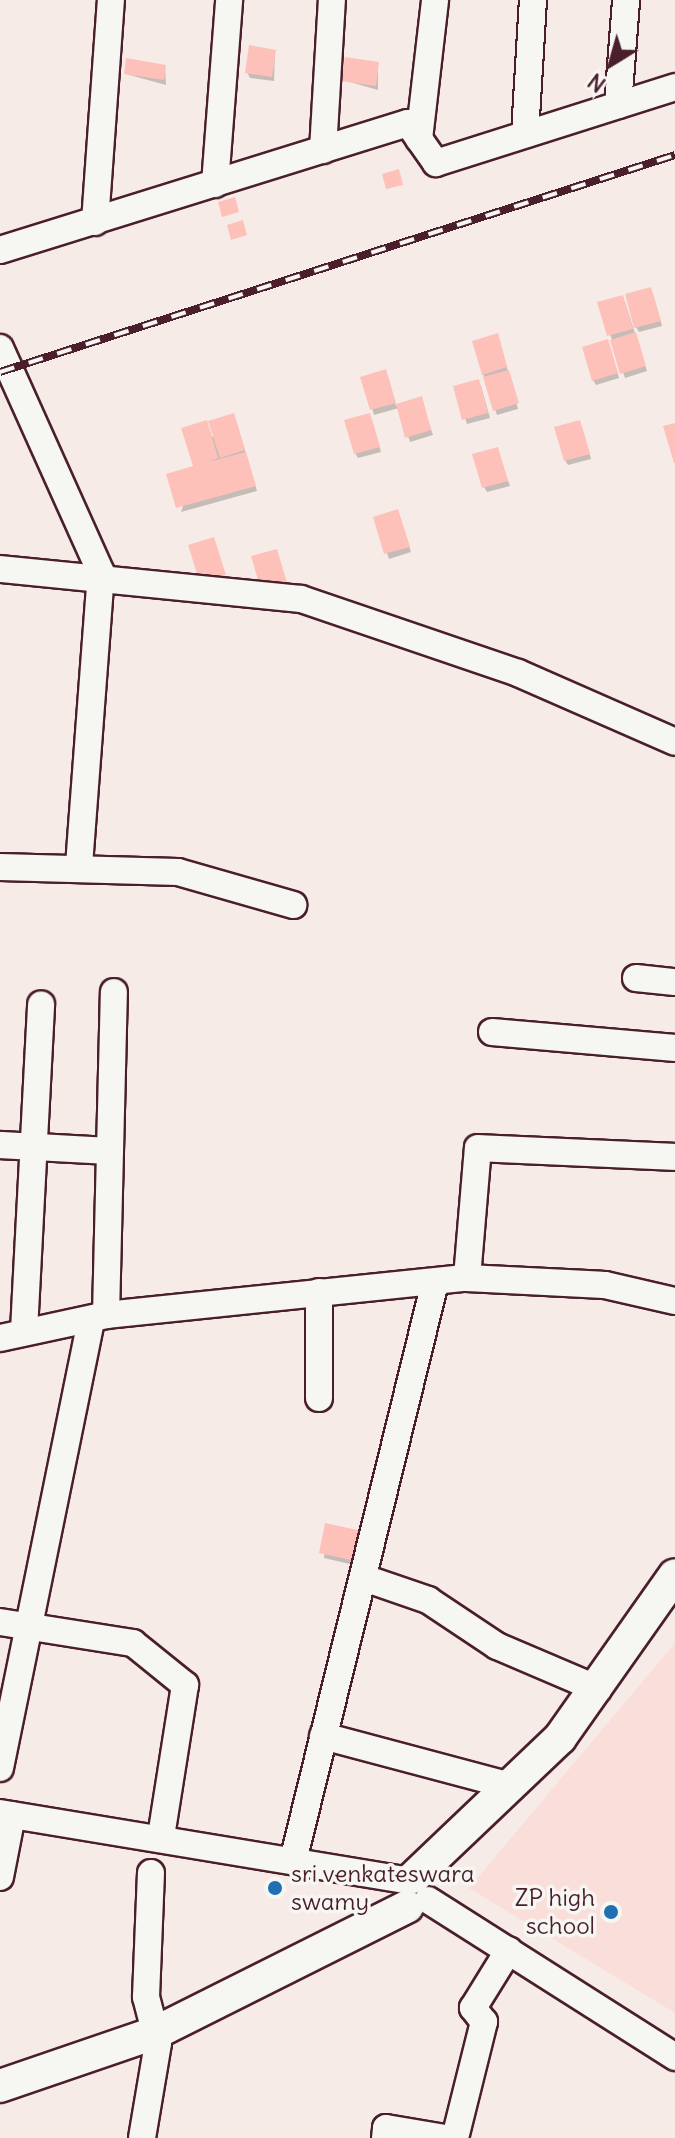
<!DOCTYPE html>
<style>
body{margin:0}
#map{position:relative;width:675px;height:2138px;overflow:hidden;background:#f7ebe7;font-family:Delius,sans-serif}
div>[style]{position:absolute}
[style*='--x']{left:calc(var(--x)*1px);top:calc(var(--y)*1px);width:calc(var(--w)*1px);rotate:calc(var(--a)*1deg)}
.built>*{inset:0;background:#f9deda}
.shadow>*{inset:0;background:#0003}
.building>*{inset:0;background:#fdc1ba}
.roads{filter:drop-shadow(2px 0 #4a1f2b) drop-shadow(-2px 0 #4a1f2b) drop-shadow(0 2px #4a1f2b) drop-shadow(0 -2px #4a1f2b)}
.minor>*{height:26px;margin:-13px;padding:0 13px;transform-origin:13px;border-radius:13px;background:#f6f6f2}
.major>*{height:32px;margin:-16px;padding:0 16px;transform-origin:16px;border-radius:16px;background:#f6f6f2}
.rail>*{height:8px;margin-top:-4px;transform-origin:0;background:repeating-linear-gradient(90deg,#f6f6f2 0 15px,#4a1f2b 0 30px);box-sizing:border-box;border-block:2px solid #4a1f2b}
.dots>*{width:22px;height:22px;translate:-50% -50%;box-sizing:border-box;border:4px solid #f6f6f2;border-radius:50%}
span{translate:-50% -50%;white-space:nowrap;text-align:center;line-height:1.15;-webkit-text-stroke:7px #f6f6f2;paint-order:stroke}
.poi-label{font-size:24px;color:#4a1f2b}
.left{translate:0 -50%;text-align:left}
.right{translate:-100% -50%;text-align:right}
.north{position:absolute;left:571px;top:24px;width:80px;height:80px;-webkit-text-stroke:6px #f6f6f2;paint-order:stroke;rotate:217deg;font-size:22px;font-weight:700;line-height:32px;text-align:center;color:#4a1f2b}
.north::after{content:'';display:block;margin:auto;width:28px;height:36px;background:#4a1f2b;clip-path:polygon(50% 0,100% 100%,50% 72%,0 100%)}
</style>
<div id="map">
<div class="built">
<i style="clip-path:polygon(675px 1643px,675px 2013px,469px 1888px)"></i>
</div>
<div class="shadow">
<i style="clip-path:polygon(275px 52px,274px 81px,250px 78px,247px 72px)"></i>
<i style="clip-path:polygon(378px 64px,378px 90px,343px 80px)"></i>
<i style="clip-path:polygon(165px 66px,166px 85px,126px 74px)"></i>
<i style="clip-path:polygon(653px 294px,662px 326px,639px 332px,632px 320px)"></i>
<i style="clip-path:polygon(625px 302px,647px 371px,625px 378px,600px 304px)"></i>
<i style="clip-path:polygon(500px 341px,518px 409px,497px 415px,483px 374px)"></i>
<i style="clip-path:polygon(610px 347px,619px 378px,596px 385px,593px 380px)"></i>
<i style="clip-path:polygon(388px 377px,396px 406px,421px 399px,433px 435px,410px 442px,399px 408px,374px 415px,363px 378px)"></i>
<i style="clip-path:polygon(481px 386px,490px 418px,467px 424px,455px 387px)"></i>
<i style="clip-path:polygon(236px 420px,257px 491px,181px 512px,209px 428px,212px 437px)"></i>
<i style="clip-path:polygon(372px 420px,381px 452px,358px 458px,355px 453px)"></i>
<i style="clip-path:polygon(582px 427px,591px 459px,568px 465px,565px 460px)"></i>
<i style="clip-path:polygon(497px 449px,510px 486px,487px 492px,484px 487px)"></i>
<i style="clip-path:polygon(400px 517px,411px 552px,389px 559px,375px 518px)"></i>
<i style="clip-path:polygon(327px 1525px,358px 1566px,324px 1558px)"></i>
</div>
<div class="building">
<i style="clip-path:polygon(249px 45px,276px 50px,272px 77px,245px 73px)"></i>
<i style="clip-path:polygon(345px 57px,379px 62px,376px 86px,341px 81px)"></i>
<i style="clip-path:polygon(126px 58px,166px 65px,164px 80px,124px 74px)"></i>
<i style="clip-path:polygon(399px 169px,403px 185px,386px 189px,382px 174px)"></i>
<i style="clip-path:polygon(235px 197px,239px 212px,222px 217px,218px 202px)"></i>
<i style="clip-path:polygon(243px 220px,247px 235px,231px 240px,227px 225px)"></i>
<i style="clip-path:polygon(651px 287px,661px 321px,634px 328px,625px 294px)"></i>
<i style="clip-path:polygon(623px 295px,633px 329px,607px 336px,597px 302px)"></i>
<i style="clip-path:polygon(636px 332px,646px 366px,620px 374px,610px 340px)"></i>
<i style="clip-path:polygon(498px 333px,507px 367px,482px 375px,472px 341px)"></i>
<i style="clip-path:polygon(608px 339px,618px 373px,592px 381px,582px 347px)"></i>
<i style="clip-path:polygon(386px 369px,396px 403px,370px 410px,360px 377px)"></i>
<i style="clip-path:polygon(509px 370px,519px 403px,493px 411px,483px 377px)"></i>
<i style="clip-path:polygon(479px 379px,488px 413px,462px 420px,453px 386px)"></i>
<i style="clip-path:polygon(422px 396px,431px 430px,405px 438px,396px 404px)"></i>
<i style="clip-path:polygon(234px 413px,245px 450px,220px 458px,208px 421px)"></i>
<i style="clip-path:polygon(370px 413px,380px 447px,354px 454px,344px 420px)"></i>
<i style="clip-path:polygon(207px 420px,218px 458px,208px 462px,246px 452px,256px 486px,176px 508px,166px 474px,193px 466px,181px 428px)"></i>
<i style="clip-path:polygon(580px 420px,590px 454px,564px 461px,554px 427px)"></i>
<i style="clip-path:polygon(675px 423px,675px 463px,674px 463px,663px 426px)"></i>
<i style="clip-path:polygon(498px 447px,508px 481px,482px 488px,472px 454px)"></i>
<i style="clip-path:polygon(398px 509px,410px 547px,384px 554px,373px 517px)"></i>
<i style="clip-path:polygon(214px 537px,226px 575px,200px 583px,188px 545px)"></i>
<i style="clip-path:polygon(277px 549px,287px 583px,261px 590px,251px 556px)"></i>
<i style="clip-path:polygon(325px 1523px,362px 1531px,356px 1561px,319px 1553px)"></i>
</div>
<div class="roads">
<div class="minor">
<i style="--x:618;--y:105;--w:105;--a:-85.6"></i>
<i style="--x:525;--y:134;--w:134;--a:-86.6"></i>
<i style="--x:419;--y:139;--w:140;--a:-83.4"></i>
<i style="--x:323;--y:150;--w:150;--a:-86.6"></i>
<i style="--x:215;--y:184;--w:185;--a:-85.6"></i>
<i style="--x:95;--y:222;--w:223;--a:-85.9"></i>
<i style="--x:0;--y:250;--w:427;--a:-17.3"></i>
<i style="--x:408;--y:123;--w:49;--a:55"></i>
<i style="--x:436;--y:163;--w:251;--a:-17.6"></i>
<i style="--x:0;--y:348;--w:247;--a:65.8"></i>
<i style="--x:101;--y:573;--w:293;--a:94.3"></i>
<i style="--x:0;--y:569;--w:302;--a:5.7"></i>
<i style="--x:301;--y:599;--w:229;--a:18.8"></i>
<i style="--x:518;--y:673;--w:171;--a:23.7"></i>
<i style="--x:0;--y:867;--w:178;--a:1.6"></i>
<i style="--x:178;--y:872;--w:120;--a:16"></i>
<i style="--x:636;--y:978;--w:39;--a:6"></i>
<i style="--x:492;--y:1032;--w:184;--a:5"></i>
<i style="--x:0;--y:1145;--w:110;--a:3.1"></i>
<i style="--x:467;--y:1278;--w:130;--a:-85.2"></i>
<i style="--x:478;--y:1148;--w:197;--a:2.6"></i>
<i style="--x:106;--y:1315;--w:323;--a:-88.6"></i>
<i style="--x:24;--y:1331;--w:327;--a:-87"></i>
<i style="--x:0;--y:1338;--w:108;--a:-12.2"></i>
<i style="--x:106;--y:1315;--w:363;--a:-5.9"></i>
<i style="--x:467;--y:1278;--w:138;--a:2.9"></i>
<i style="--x:605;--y:1285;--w:72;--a:12.9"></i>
<i style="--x:319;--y:1398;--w:106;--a:-90"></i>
<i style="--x:367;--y:1579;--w:65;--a:19"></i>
<i style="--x:428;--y:1600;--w:83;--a:33.7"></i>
<i style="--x:497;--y:1646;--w:110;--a:23.1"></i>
<i style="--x:0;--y:1622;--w:135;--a:9"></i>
<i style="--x:133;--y:1643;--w:67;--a:38.9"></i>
<i style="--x:185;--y:1685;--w:154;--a:99"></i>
<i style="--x:323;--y:1736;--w:195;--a:14.9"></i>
<i style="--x:0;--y:1768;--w:457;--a:-78.5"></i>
<i style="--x:0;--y:1813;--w:410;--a:9.4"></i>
<i style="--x:294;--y:1857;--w:592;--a:-76.22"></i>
<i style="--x:0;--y:1877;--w:63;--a:-79"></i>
<i style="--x:428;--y:1900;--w:293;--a:32.4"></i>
<i style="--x:142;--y:2138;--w:96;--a:-80.4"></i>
<i style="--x:158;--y:2043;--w:48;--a:-104.6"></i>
<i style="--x:146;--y:1997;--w:124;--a:-87.7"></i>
<i style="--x:385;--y:2138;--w:10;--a:-84"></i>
<i style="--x:386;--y:2128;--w:60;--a:9.6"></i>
<i style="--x:455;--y:2138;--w:120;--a:-76"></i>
<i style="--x:484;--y:2022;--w:18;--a:-128"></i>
<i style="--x:473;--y:2008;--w:68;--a:-58.2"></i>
</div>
<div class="major">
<i style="--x:414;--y:1877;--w:202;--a:-43.6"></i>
<i style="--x:560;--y:1738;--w:199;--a:-54.8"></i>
<i style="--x:0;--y:2086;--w:164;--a:-18.9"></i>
<i style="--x:155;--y:2033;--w:282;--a:-26.6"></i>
</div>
</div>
<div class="rail">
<i style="--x:0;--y:372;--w:709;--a:-17.82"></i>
</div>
<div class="dots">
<i style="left:275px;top:1888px;background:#1f6fb2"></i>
<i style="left:611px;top:1912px;background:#1f6fb2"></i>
</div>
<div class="poi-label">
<span class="left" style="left:291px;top:1888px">sri venkateswara<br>swamy</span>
<span class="right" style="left:595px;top:1912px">ZP high<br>school</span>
</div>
<div class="north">N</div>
</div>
